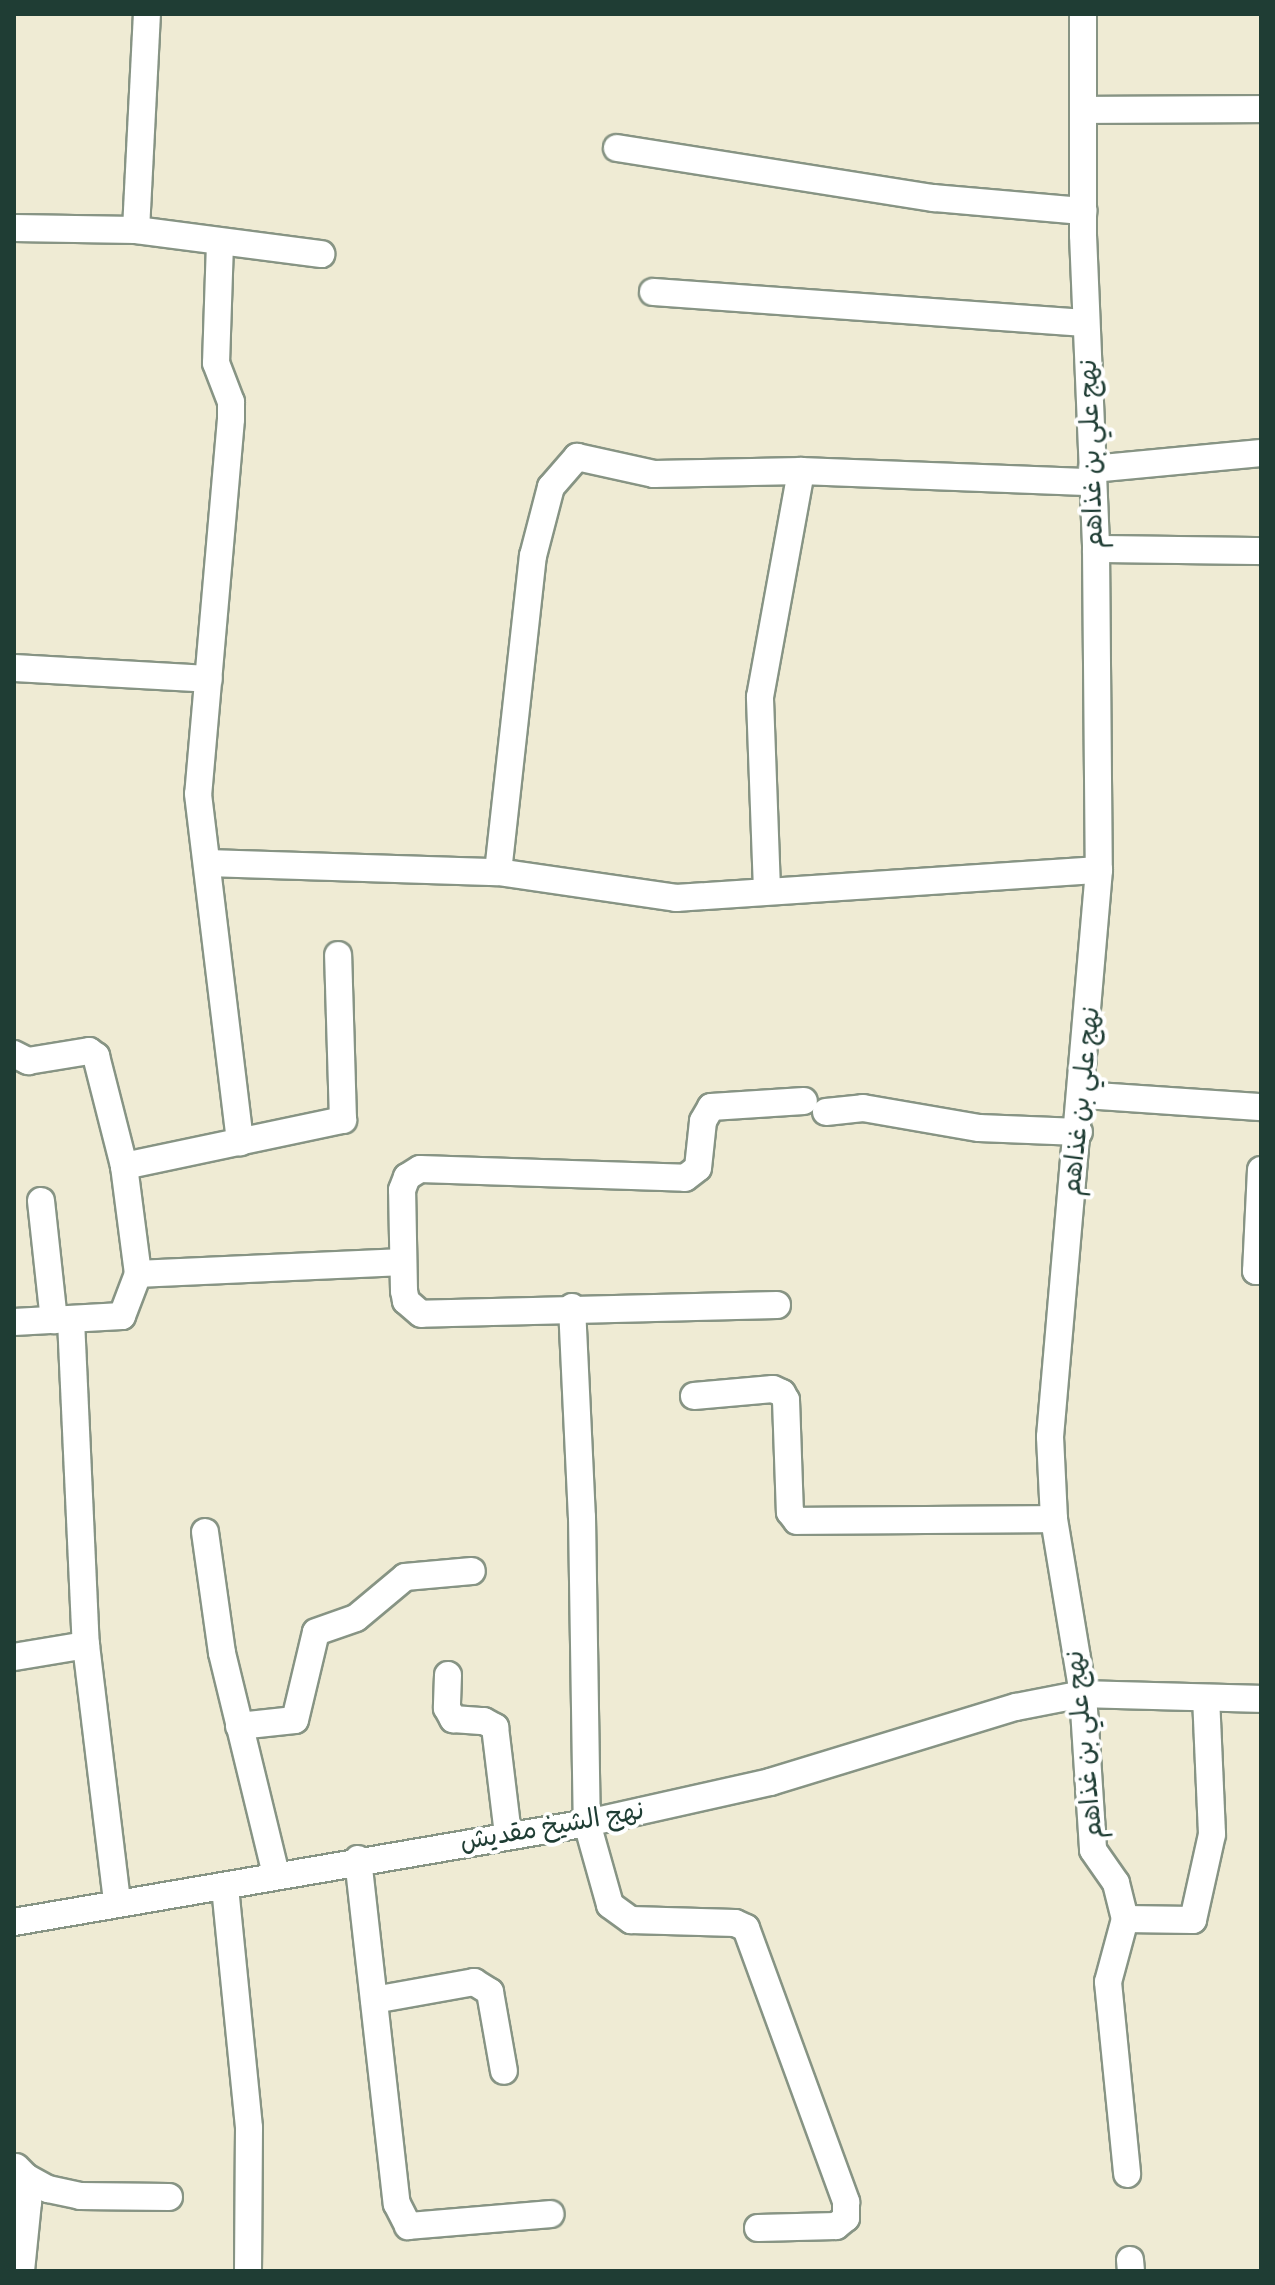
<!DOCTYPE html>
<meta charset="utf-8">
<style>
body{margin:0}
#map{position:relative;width:1275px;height:2285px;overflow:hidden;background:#efebd4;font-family:Itim,"Playpen Sans Arabic",sans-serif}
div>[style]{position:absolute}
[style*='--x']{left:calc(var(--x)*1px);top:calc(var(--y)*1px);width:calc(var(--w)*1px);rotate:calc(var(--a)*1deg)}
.roads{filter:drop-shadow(2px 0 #879484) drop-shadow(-2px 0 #879484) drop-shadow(0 2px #879484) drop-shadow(0 -2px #879484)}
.minor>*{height:26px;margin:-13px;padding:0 13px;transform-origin:13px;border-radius:13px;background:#fff}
span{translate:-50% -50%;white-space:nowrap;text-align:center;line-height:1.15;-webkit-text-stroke:8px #fff;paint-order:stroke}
.street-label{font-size:26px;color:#1f3d34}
.frame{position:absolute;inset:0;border:16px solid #1f3d34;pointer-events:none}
</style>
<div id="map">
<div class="roads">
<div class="minor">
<i style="--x:1083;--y:14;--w:221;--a:90"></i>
<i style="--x:1083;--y:235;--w:314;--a:87.6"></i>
<i style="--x:1096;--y:549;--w:321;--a:89.5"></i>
<i style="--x:1099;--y:870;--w:569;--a:94.94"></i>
<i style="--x:1050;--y:1437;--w:82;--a:87.2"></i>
<i style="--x:1054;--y:1519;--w:177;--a:80.6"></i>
<i style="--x:1083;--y:1694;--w:156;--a:86.3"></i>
<i style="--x:1093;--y:1850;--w:40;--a:55.1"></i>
<i style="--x:1116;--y:1883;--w:37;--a:76"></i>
<i style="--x:1125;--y:1919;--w:65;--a:105.1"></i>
<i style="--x:1108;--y:1982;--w:193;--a:84.3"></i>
<i style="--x:1084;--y:110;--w:177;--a:-0.3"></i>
<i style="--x:617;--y:148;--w:321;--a:9"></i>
<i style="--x:934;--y:198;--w:150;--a:5"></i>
<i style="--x:14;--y:228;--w:122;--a:0.9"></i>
<i style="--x:136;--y:230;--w:187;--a:7.4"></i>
<i style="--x:136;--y:230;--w:216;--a:-87.1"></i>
<i style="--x:220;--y:243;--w:120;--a:91.9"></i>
<i style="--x:216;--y:363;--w:42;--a:69"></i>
<i style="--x:231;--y:402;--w:17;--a:90"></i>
<i style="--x:231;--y:419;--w:376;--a:95"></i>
<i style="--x:198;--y:794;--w:351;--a:83.1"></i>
<i style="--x:653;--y:292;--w:434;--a:4.1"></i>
<i style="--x:1092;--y:469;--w:170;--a:-5.4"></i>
<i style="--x:1096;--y:549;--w:165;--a:0.7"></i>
<i style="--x:14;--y:668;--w:195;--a:3.2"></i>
<i style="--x:207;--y:863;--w:291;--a:1.8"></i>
<i style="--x:498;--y:872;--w:180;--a:8.3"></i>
<i style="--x:676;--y:898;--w:424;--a:-3.8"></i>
<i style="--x:498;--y:872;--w:318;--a:-83.7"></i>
<i style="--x:533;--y:556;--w:71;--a:-75.4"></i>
<i style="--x:551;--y:487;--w:40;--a:-49"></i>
<i style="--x:577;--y:457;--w:79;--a:12.4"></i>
<i style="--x:654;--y:474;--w:147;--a:-1.2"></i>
<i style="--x:767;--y:890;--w:193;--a:-92.1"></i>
<i style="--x:760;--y:697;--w:230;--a:-79.7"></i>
<i style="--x:801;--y:471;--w:291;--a:2.2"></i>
<i style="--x:14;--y:1054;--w:16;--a:27"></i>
<i style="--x:28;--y:1061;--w:62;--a:-9.3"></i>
<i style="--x:89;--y:1051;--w:9;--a:36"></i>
<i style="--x:96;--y:1056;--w:114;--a:75.7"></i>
<i style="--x:124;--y:1166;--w:109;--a:82.6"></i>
<i style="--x:138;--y:1274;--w:45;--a:110.9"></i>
<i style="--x:122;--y:1316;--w:108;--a:176.8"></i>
<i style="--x:1083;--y:1095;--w:178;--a:3.9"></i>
<i style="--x:826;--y:1112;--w:37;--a:-6"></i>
<i style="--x:863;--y:1108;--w:118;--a:9.8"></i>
<i style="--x:979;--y:1128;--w:100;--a:2.3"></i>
<i style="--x:124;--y:1166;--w:224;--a:-11.9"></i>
<i style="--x:343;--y:1120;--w:165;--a:-91.7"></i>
<i style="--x:1261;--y:1170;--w:101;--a:92.8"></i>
<i style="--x:1256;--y:1271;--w:5;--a:-11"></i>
<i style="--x:41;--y:1201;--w:120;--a:83.8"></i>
<i style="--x:138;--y:1274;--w:264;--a:-2.6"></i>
<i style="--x:777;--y:1305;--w:356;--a:178.6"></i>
<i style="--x:421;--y:1314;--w:20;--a:-139"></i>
<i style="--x:406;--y:1301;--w:10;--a:-101"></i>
<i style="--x:404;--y:1291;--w:101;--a:-91.1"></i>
<i style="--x:402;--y:1190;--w:14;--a:-69"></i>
<i style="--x:407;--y:1177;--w:15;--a:-32"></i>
<i style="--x:420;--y:1169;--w:265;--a:1.9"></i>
<i style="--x:685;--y:1178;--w:16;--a:-38"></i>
<i style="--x:698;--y:1168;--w:47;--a:-83.9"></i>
<i style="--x:703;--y:1121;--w:16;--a:-60"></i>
<i style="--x:711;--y:1107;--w:93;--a:-3.7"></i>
<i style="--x:572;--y:1307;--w:210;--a:87.3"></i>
<i style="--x:582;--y:1517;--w:306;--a:89.1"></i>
<i style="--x:587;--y:1823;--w:85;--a:74.3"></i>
<i style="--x:610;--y:1905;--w:26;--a:36"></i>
<i style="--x:631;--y:1920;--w:104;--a:1.7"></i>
<i style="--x:735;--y:1923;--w:12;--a:24"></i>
<i style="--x:746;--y:1928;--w:292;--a:69.9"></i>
<i style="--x:846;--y:2202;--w:16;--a:90"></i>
<i style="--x:846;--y:2218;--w:13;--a:141"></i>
<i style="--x:836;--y:2226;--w:78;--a:178.5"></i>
<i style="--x:71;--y:1320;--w:325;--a:87.4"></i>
<i style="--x:86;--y:1645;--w:259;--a:83.1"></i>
<i style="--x:694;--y:1396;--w:79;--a:-5.1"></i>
<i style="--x:773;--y:1389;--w:10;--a:24"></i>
<i style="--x:782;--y:1393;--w:8;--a:60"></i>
<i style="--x:786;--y:1400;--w:112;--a:88"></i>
<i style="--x:790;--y:1512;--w:11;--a:52"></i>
<i style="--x:797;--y:1521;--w:257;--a:-0.4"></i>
<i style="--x:205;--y:1532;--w:122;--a:82"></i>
<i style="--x:222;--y:1653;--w:228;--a:76.3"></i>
<i style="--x:14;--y:1657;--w:73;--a:-9.5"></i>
<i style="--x:448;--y:1675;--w:33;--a:92"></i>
<i style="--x:447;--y:1708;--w:13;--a:61"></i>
<i style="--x:453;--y:1719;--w:31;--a:4"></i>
<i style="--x:484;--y:1721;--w:13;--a:29"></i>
<i style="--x:495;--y:1727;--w:109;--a:83.1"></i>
<i style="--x:239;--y:1726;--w:56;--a:-6.1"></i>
<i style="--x:295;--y:1720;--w:90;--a:-76.6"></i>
<i style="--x:316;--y:1632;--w:42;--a:-19.3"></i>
<i style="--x:356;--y:1618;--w:64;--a:-39.9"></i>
<i style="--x:405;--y:1577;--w:67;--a:-5.1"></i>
<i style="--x:358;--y:1859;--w:347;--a:83.6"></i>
<i style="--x:397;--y:2204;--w:25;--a:63"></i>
<i style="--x:408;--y:2226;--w:143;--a:-4.8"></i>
<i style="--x:225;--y:1887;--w:242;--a:84.3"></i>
<i style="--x:249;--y:2128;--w:143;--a:90.4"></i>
<i style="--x:1125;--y:1919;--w:68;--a:0.8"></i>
<i style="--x:1193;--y:1920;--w:88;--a:-77.5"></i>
<i style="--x:1212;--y:1834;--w:136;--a:-92.5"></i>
<i style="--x:14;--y:1922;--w:581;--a:-9.8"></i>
<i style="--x:587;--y:1823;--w:188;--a:-12.6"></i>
<i style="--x:770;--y:1782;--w:257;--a:-17"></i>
<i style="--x:1016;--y:1707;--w:68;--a:-11"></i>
<i style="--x:1083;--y:1694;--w:178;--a:1.6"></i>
<i style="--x:374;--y:2000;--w:102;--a:-10.2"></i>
<i style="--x:474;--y:1982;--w:19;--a:32"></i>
<i style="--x:490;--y:1992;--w:80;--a:80"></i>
<i style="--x:16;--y:2167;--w:14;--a:45"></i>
<i style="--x:26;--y:2177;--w:25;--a:85"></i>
<i style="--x:28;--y:2202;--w:69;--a:95.8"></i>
<i style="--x:26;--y:2177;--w:25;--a:29"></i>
<i style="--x:48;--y:2189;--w:33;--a:12"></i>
<i style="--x:80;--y:2196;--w:89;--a:0.6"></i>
<i style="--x:1130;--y:2260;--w:11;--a:85"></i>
</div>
</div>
<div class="street-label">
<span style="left:1091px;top:454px;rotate:-92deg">نهج علي بن غذاهم</span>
<span style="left:1081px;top:1101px;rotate:-84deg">نهج علي بن غذاهم</span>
<span style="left:1084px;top:1745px;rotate:-96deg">نهج علي بن غذاهم</span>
<span style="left:552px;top:1826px;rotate:-10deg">نهج الشيخ مقديش</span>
</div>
<div class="frame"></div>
</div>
